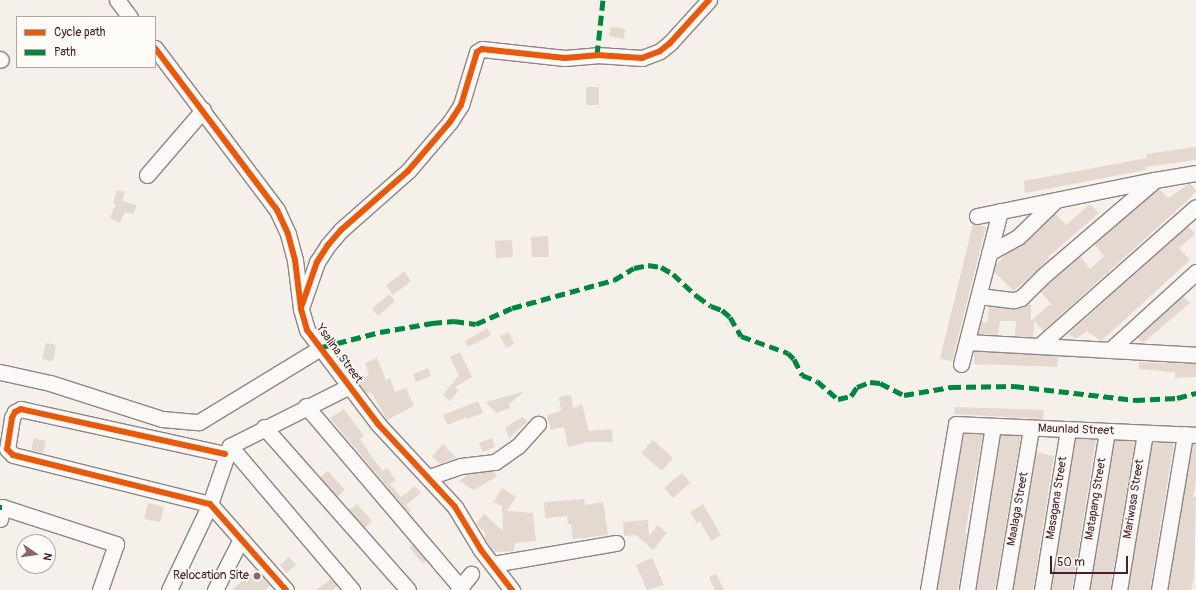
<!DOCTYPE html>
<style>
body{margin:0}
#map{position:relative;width:1196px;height:590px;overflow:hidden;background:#f6f0ea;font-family:Pangolin,sans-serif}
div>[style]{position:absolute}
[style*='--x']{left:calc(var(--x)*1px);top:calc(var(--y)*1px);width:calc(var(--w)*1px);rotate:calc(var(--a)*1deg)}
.building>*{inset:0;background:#e4d8d0}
.roads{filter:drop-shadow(1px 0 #908584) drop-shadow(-1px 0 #908584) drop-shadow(0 1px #908584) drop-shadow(0 -1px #908584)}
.minor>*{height:15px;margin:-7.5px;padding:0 7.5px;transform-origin:7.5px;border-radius:7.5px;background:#faf9f7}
.quiet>*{height:5px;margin-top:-2.5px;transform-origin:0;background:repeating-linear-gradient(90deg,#00873e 0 10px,transparent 0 15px)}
.cycleway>*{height:6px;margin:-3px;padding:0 3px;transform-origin:3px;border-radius:3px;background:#e8590c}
.dots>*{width:11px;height:11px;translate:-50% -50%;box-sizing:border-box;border:2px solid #fdfcf7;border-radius:50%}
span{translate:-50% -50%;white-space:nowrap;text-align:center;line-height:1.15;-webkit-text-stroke:3.5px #fdfcf7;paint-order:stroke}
.street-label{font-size:12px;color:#4a1f2b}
.poi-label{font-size:12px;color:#4a1f2b}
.right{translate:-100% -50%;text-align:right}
.legend{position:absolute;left:16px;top:16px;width:140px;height:52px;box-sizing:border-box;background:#fdfcf7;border:1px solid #b5a4a5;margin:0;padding:5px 7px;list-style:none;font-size:12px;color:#4a1f2b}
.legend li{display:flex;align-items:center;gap:8px;height:20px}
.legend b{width:20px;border:1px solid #b5a4a5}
.north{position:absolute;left:16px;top:534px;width:40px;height:40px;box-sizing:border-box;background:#fdfcf7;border:1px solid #b5a4a5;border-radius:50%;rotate:103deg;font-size:11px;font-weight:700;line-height:16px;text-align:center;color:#4a1f2b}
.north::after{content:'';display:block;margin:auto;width:14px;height:18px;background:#86686e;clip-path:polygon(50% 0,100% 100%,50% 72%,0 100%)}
.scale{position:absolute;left:1050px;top:556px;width:78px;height:18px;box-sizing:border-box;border:2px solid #4a1f2b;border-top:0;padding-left:5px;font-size:12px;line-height:14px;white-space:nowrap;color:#4a1f2b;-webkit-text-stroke:3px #fdfcf7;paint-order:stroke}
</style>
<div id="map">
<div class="building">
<i style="clip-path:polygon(611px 27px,625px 29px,624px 39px,609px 36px)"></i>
<i style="clip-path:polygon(586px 87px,599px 87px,599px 105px,586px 105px)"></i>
<i style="clip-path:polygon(1196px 147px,1196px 160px,1145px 167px,1146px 170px,1025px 193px,1024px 181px,1147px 158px,1146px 154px)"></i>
<i style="clip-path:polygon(1190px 183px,1196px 191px,1189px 199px,1043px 331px,1034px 321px,1033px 337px,1015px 336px,1016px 321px,1000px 321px,998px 335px,979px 334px,981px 322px,987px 323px,989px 306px,1013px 309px,1031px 305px,1031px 321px,1049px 305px,1052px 305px,1040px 291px,1049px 283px,1080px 256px,1090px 269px,1104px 256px,1094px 244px,1155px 192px,1159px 189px,1168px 198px)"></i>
<i style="clip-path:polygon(117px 190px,125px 192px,122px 201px,136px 205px,134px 214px,125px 212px,120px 223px,110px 218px,116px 204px,113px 203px)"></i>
<i style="clip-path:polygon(1090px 204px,1099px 213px,1048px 257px,1050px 258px,1014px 291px,994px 272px,995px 266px,1005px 255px,1024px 244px,1055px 213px,1066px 225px)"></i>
<i style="clip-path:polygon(973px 224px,986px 227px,952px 361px,940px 359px)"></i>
<i style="clip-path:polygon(1188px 226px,1195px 234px,1179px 248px,1190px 260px,1142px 304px,1101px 341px,1087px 331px,1076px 339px,1068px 334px)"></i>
<i style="clip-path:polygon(548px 236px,549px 257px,532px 257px,531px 237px)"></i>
<i style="clip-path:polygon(512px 240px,513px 257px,496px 258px,495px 241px)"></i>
<i style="clip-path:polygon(404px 271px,411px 281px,393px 295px,386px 286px)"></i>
<i style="clip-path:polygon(389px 294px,395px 301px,378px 316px,372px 309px)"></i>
<i style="clip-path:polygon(1183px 296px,1190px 303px,1143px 343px,1137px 337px)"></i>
<i style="clip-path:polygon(487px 328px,491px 335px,468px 347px,465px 341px)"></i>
<i style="clip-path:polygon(509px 332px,514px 344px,506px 348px,500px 336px)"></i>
<i style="clip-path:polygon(46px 343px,56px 345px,53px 361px,42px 359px)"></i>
<i style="clip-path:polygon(974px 351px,1058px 356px,1057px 367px,974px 364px)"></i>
<i style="clip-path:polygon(460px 352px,472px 377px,455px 387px,459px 390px,450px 401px,443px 395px,459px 375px,450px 357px)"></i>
<i style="clip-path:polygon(377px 358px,386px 380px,390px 378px,395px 392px,406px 388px,414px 406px,387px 420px,371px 392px,367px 394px,357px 382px,369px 375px,365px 363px)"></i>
<i style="clip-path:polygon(1139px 362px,1196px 364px,1196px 377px,1175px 378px,1175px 372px,1139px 369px)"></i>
<i style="clip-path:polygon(428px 368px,431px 376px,416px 382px,413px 374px)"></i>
<i style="clip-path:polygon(525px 391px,509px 404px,510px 408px,496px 413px,486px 402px)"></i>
<i style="clip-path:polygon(571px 395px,573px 408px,582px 404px,589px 431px,612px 429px,613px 442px,588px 442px,568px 447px,564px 427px,551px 430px,547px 415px,561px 411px,559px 397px)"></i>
<i style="clip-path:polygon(478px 401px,483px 413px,467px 419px,466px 417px,448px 425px,443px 415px)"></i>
<i style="clip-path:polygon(955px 407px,1044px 410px,1043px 419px,954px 414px)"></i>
<i style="clip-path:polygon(344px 409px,364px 436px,360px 439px,374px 460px,383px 471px,387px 468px,396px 480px,390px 484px,401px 497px,415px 486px,421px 493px,406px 505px,411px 511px,409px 513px,330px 418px)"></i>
<i style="clip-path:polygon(522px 417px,528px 421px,509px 438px,505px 428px)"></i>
<i style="clip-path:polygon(964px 433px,983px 434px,965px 534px,967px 534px,958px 590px,937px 590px)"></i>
<i style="clip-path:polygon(1001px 435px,1021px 436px,995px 590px,976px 590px)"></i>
<i style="clip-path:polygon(34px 438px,46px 441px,43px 453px,31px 450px)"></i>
<i style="clip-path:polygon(492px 438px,495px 447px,483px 452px,479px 443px)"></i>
<i style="clip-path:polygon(1076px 438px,1096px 439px,1072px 590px,1051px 590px)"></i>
<i style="clip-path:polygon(653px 440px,673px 458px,662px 471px,641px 453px)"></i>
<i style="clip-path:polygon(1115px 440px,1135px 441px,1110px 590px,1090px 590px)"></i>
<i style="clip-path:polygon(1152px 443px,1174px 443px,1150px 590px,1128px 590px)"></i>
<i style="clip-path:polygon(443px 444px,456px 458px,440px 464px,432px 456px)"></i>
<i style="clip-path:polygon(1192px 444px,1196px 444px,1196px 479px,1193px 497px,1196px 497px,1194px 579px,1191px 590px,1168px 590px)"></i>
<i style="clip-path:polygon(1036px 452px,1054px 456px,1033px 590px,1013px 590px)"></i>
<i style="clip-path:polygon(328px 471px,345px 490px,337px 497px,320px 477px)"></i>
<i style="clip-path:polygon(493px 471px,497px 476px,474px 490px,459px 481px,469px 474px)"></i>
<i style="clip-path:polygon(682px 473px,690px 483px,673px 498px,664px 488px)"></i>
<i style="clip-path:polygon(502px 488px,516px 497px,507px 511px,533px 513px,536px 541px,515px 543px,514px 551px,494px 552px,485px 539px,485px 532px,476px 524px,484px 514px,503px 531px,502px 506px,494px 502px)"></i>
<i style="clip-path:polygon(584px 499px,585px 505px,603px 502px,608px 535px,573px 539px,571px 524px,568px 524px,567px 516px,545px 518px,544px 502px)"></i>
<i style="clip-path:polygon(148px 503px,164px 507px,160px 522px,144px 519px)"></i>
<i style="clip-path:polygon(357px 504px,372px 521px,365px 528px,349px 510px)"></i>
<i style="clip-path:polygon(703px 504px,721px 535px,711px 541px,700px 521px,697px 523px,690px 512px)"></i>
<i style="clip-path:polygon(648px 520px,649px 536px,658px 525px,667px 533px,653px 550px,636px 535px,624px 536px,623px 522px)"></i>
<i style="clip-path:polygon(413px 545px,426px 561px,423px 564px,409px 547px)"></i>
<i style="clip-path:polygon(289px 557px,296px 565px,286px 573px,280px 565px)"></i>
<i style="clip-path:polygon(652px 558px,664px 585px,647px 590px,636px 565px)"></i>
<i style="clip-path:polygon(256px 569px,270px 586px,265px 590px,232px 590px)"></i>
<i style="clip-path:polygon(716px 574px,724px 590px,715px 590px,709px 577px)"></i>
<i style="clip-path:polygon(331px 579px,337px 586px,333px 590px,316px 590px)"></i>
</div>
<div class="roads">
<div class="minor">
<i style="--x:117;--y:0;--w:21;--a:53"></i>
<i style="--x:155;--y:48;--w:203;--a:53"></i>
<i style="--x:277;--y:210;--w:26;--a:65"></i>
<i style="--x:288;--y:234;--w:27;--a:75"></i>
<i style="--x:295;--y:260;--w:49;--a:83"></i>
<i style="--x:301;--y:309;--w:22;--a:74"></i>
<i style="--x:307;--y:330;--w:118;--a:52.9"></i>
<i style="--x:378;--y:424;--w:113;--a:47.1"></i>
<i style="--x:455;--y:507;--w:50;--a:58.8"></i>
<i style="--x:481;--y:550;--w:51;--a:52.2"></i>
<i style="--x:0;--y:59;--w:1;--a:45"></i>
<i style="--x:147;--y:175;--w:86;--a:-49.3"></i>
<i style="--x:977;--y:216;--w:181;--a:-11.5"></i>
<i style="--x:989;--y:253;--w:33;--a:-29"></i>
<i style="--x:1018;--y:237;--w:53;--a:-44.2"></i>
<i style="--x:979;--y:296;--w:35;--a:7"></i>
<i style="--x:1014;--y:300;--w:7;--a:-16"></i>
<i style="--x:1021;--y:298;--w:31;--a:-45"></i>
<i style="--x:1043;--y:276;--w:148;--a:-40.6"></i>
<i style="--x:1155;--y:180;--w:42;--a:-9.7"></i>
<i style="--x:302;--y:305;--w:46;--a:-70.8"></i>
<i style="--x:317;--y:262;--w:20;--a:-57"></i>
<i style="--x:328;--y:245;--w:20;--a:-49"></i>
<i style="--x:341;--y:230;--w:89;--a:-41.4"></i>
<i style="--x:408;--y:171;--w:65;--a:-49.4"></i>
<i style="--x:450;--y:122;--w:20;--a:-57"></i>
<i style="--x:461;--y:105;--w:55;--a:-73.2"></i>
<i style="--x:477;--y:52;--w:6;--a:-31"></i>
<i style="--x:482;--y:49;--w:83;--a:6.2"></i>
<i style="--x:565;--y:58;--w:32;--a:-5"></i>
<i style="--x:597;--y:55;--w:45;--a:3.8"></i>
<i style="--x:642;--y:58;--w:19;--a:-21"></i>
<i style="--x:660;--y:51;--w:13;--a:-39"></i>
<i style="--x:670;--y:43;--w:58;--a:-47.8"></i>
<i style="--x:967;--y:342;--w:229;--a:3.2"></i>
<i style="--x:1040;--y:345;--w:208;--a:-41.5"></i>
<i style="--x:1110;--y:350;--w:116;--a:-42.2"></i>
<i style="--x:961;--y:364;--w:158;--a:-75.7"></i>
<i style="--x:0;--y:372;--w:51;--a:12.4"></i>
<i style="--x:50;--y:383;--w:118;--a:17.8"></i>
<i style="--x:162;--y:419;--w:37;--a:5"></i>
<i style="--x:199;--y:422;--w:144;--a:-31.4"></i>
<i style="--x:306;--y:406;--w:239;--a:49.6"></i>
<i style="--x:264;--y:427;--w:217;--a:48.5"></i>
<i style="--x:230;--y:446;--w:189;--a:49.7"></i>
<i style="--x:225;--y:454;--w:209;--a:-167.6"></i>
<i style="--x:21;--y:409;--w:7;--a:153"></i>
<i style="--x:15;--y:412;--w:7;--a:117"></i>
<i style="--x:12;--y:418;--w:31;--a:99"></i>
<i style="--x:7;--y:449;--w:8;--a:45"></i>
<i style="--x:13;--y:455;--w:203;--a:14"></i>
<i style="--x:210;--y:504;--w:115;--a:48.5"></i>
<i style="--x:429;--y:477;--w:34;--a:-19"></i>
<i style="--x:461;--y:466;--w:34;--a:-7"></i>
<i style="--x:495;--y:462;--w:28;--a:-35"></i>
<i style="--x:518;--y:446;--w:30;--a:-48"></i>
<i style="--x:0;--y:519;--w:12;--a:-81"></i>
<i style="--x:2;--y:507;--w:120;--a:18"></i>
<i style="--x:116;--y:544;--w:49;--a:109.2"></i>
<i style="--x:493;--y:564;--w:125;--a:-9.7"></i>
<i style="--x:169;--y:590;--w:95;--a:-64.5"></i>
<i style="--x:210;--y:504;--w:61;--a:-71"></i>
<i style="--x:230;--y:446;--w:132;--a:-26.6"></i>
<i style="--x:215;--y:590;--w:57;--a:-63"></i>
<i style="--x:458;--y:590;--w:21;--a:-51"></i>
<i style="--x:928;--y:590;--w:168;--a:-80.4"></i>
<i style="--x:956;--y:424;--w:240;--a:2.6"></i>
<i style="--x:967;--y:590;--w:166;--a:-81"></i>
<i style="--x:1004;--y:590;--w:164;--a:-80.5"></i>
<i style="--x:1042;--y:590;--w:163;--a:-80.8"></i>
<i style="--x:1081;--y:590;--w:161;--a:-80.7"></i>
<i style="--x:1119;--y:590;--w:159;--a:-80.6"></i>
<i style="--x:1159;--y:590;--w:158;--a:-80.5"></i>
</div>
</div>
<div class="quiet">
<i style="--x:597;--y:55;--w:55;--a:-83.8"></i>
<i style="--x:322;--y:347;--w:60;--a:-14.5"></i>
<i style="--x:380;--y:332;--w:53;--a:-9.8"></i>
<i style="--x:432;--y:323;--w:22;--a:-5"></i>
<i style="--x:454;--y:321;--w:22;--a:8"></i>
<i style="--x:476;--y:324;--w:39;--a:-24"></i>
<i style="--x:512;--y:308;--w:106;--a:-15.4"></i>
<i style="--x:614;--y:280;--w:23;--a:-31"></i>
<i style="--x:634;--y:268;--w:14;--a:-12"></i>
<i style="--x:648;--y:265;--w:13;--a:9"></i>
<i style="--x:661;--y:267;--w:14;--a:30"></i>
<i style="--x:673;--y:274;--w:33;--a:43"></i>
<i style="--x:697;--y:296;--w:17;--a:36"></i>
<i style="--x:711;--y:306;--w:12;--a:20"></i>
<i style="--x:722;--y:310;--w:11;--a:41"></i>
<i style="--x:730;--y:317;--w:22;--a:60"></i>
<i style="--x:741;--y:336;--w:50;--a:19.9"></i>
<i style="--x:788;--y:353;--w:8;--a:45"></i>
<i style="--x:794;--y:359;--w:18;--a:63"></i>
<i style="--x:802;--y:375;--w:16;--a:22"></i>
<i style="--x:817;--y:381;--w:28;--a:41"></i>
<i style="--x:838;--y:399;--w:13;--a:-13"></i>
<i style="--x:851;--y:396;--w:11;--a:-56"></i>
<i style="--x:857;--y:387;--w:14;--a:-21"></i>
<i style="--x:870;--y:382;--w:10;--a:6"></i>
<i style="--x:880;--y:383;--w:27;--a:27"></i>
<i style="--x:904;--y:395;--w:48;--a:-9.7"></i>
<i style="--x:951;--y:387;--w:63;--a:-0.9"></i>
<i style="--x:1014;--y:386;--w:122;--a:6.6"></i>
<i style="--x:1135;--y:400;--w:42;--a:-2.7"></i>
<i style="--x:1177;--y:398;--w:20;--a:-15"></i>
<i style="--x:0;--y:507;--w:2;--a:0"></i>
</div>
<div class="cycleway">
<i style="--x:155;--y:48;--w:203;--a:53"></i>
<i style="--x:277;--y:210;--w:26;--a:65"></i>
<i style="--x:288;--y:234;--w:27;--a:75"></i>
<i style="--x:295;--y:260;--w:49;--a:83"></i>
<i style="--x:301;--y:309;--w:22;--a:74"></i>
<i style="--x:307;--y:330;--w:118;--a:52.9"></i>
<i style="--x:378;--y:424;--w:113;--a:47.1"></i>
<i style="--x:455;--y:507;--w:50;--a:58.8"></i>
<i style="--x:481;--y:550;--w:51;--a:52.2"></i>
<i style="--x:302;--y:305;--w:46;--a:-70.8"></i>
<i style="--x:317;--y:262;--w:20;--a:-57"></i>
<i style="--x:328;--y:245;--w:20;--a:-49"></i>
<i style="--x:341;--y:230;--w:89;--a:-41.4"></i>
<i style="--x:408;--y:171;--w:65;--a:-49.4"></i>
<i style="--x:450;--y:122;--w:20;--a:-57"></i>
<i style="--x:461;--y:105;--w:55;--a:-73.2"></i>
<i style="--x:477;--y:52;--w:6;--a:-31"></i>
<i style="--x:482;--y:49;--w:83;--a:6.2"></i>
<i style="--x:565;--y:58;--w:32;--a:-5"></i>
<i style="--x:597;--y:55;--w:45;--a:3.8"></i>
<i style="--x:642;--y:58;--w:19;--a:-21"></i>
<i style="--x:660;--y:51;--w:13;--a:-39"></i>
<i style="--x:670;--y:43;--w:58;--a:-47.8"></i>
<i style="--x:225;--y:454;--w:209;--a:-167.6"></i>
<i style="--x:21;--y:409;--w:7;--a:153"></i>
<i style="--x:15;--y:412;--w:7;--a:117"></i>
<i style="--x:12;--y:418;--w:31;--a:99"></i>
<i style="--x:7;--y:449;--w:8;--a:45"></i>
<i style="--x:13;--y:455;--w:203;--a:14"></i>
<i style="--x:210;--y:504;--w:115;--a:48.5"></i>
</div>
<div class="dots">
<i style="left:257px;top:576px;background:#86686e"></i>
</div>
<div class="street-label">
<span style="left:339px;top:354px;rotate:54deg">Ysalina Street</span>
<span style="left:1076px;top:430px;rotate:2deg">Maunlad Street</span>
<span style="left:1057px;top:498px;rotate:-81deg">Masagana Street</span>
<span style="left:1096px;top:499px;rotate:-81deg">Matapang Street</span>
<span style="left:1134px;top:499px;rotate:-81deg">Mariwasa Street</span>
<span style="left:1018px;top:509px;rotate:-80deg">Maalaga Street</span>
</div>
<div class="poi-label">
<span class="right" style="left:249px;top:576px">Relocation Site</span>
</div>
<ul class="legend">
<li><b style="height:5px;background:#e8590c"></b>Cycle path</li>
<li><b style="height:5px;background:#00873e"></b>Path</li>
</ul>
<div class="north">N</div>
<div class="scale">50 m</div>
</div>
